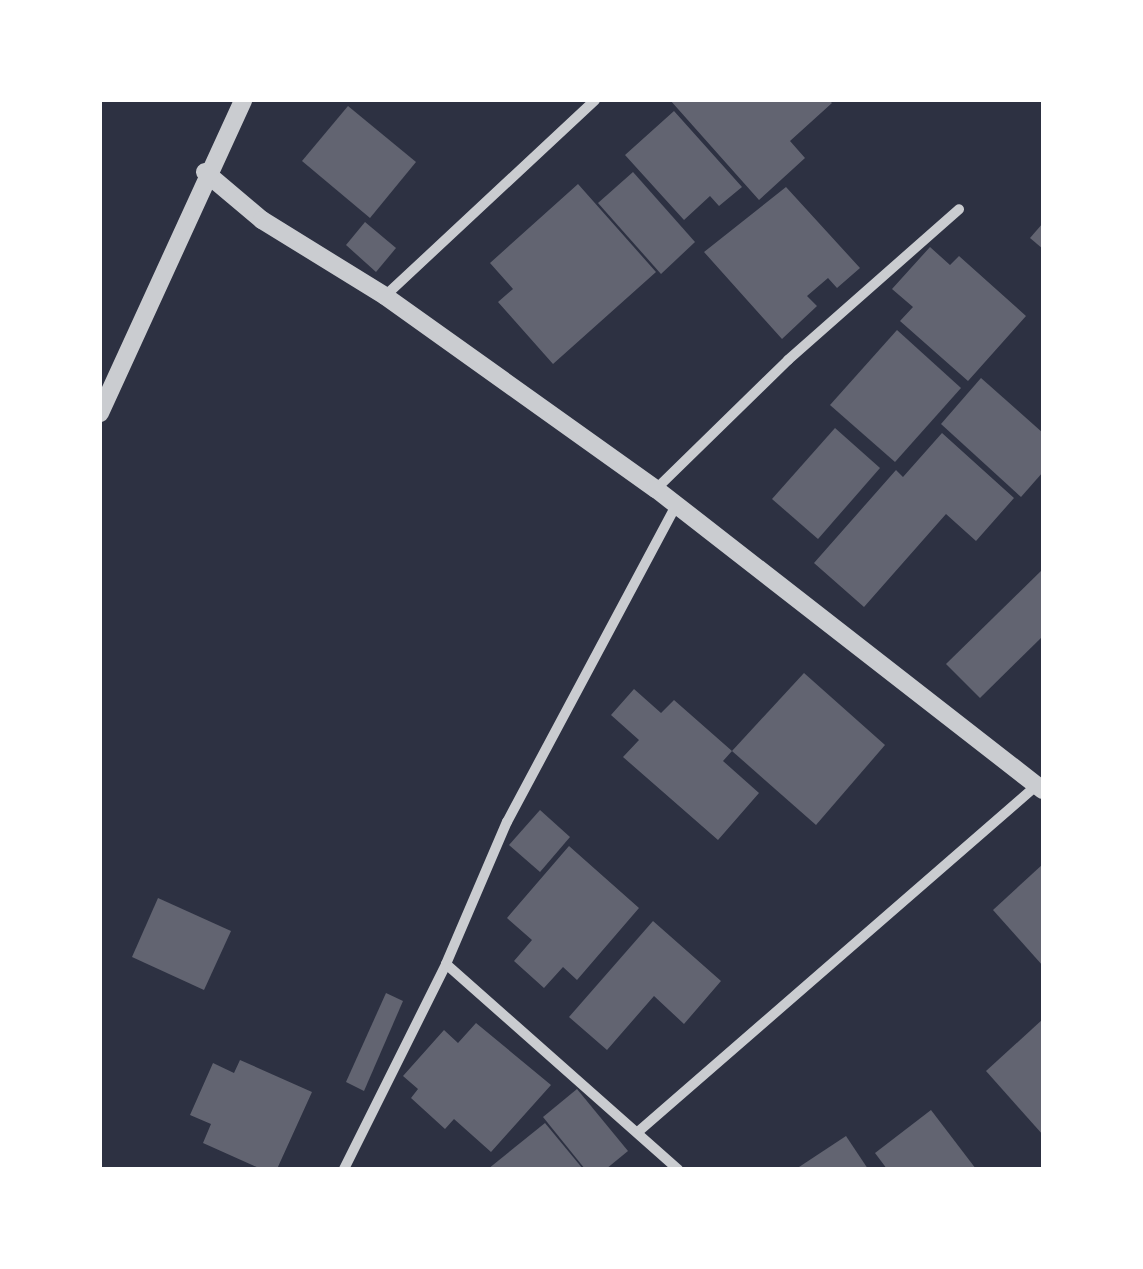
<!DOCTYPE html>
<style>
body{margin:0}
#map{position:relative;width:1143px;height:1269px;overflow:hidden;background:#2d3142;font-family:"PT Serif",serif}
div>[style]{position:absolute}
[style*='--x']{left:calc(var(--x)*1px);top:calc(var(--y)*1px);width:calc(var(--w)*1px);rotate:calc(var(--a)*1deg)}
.building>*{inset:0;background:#626471}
.minor>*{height:10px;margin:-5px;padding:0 5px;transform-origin:5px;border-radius:5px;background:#caccd0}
.tertiary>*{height:18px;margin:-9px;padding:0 9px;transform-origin:9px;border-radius:9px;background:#caccd0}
span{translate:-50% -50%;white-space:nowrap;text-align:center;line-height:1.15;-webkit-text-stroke:9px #fff;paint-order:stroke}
.frame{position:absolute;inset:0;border:102px solid #fff;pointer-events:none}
</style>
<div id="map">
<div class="building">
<i style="clip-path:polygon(670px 100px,829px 100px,832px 103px,790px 141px,805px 158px,759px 200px)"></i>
<i style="clip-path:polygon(348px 106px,416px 162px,370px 218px,302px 161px)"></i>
<i style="clip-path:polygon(674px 111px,742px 187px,719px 206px,710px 196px,684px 220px,625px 155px)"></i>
<i style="clip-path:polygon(633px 172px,695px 242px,661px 274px,598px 203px)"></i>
<i style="clip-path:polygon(578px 184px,656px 272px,553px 364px,498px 302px,513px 289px,490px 263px)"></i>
<i style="clip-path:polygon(786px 187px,860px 268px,837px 288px,828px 278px,807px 296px,817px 306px,782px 339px,704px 252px)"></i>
<i style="clip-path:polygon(365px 222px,396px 248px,376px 272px,346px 245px)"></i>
<i style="clip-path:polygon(1043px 223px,1043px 249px,1030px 238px)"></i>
<i style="clip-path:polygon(930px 247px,950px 265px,959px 256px,1026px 316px,968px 381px,900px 321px,913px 307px,892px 289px)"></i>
<i style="clip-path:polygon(897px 330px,961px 388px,895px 462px,830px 405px)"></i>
<i style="clip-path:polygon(981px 378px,1043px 433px,1043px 472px,1021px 497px,941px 424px)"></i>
<i style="clip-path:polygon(835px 428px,880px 468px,818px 539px,772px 499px)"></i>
<i style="clip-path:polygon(942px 433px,1014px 498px,976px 541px,946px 514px,864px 607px,814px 563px,896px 470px,903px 477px)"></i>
<i style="clip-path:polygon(1043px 569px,1043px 636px,980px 698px,946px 664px)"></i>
<i style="clip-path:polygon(804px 673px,885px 745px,816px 825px,732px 751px)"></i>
<i style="clip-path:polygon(634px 689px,661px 713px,674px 700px,732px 751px,723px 761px,759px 793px,718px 840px,623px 757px,639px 740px,611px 715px)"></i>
<i style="clip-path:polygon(540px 810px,570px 837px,540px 872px,509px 845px)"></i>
<i style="clip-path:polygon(569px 846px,639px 908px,577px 980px,563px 967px,544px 988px,514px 961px,532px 940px,507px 918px)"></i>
<i style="clip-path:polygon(1043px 864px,1043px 966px,993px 910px)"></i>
<i style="clip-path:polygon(158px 898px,231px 931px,204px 990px,132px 957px)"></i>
<i style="clip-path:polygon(653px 921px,721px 981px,684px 1024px,654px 996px,607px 1050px,569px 1017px)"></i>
<i style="clip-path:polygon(386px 993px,403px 1001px,364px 1091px,346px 1082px)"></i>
<i style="clip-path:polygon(1043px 1019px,1043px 1135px,986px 1071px)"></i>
<i style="clip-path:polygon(476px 1023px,551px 1085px,491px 1152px,454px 1119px,445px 1129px,411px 1098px,418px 1089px,403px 1076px,444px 1030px,458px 1043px)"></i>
<i style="clip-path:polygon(240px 1060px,312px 1092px,277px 1169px,261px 1169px,203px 1143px,211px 1124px,190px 1115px,213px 1063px,234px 1073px)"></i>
<i style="clip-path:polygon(577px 1089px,628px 1151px,606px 1169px,585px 1169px,543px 1117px)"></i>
<i style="clip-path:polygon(931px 1110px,976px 1169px,887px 1169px,875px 1153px)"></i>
<i style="clip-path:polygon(545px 1123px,583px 1169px,488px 1169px)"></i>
<i style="clip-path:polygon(846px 1136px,868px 1169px,796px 1169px)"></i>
</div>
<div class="minor">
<i style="--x:385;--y:296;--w:287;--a:-43"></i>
<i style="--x:656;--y:489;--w:185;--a:-44.3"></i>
<i style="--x:788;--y:360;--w:228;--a:-41.4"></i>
<i style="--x:446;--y:964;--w:310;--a:41.5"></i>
<i style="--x:639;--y:1131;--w:527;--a:-41"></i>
<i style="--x:344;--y:1169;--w:229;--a:-63.5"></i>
<i style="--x:446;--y:964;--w:155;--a:-66.8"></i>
<i style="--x:507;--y:822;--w:359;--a:-61.9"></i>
</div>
<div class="tertiary">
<i style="--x:205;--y:172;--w:75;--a:40.1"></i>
<i style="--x:262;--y:220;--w:145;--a:31.7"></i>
<i style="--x:385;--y:296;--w:333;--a:35.5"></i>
<i style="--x:656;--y:489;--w:490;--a:37.9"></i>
<i style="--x:100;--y:413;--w:344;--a:-65.4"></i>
</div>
<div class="frame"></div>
</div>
